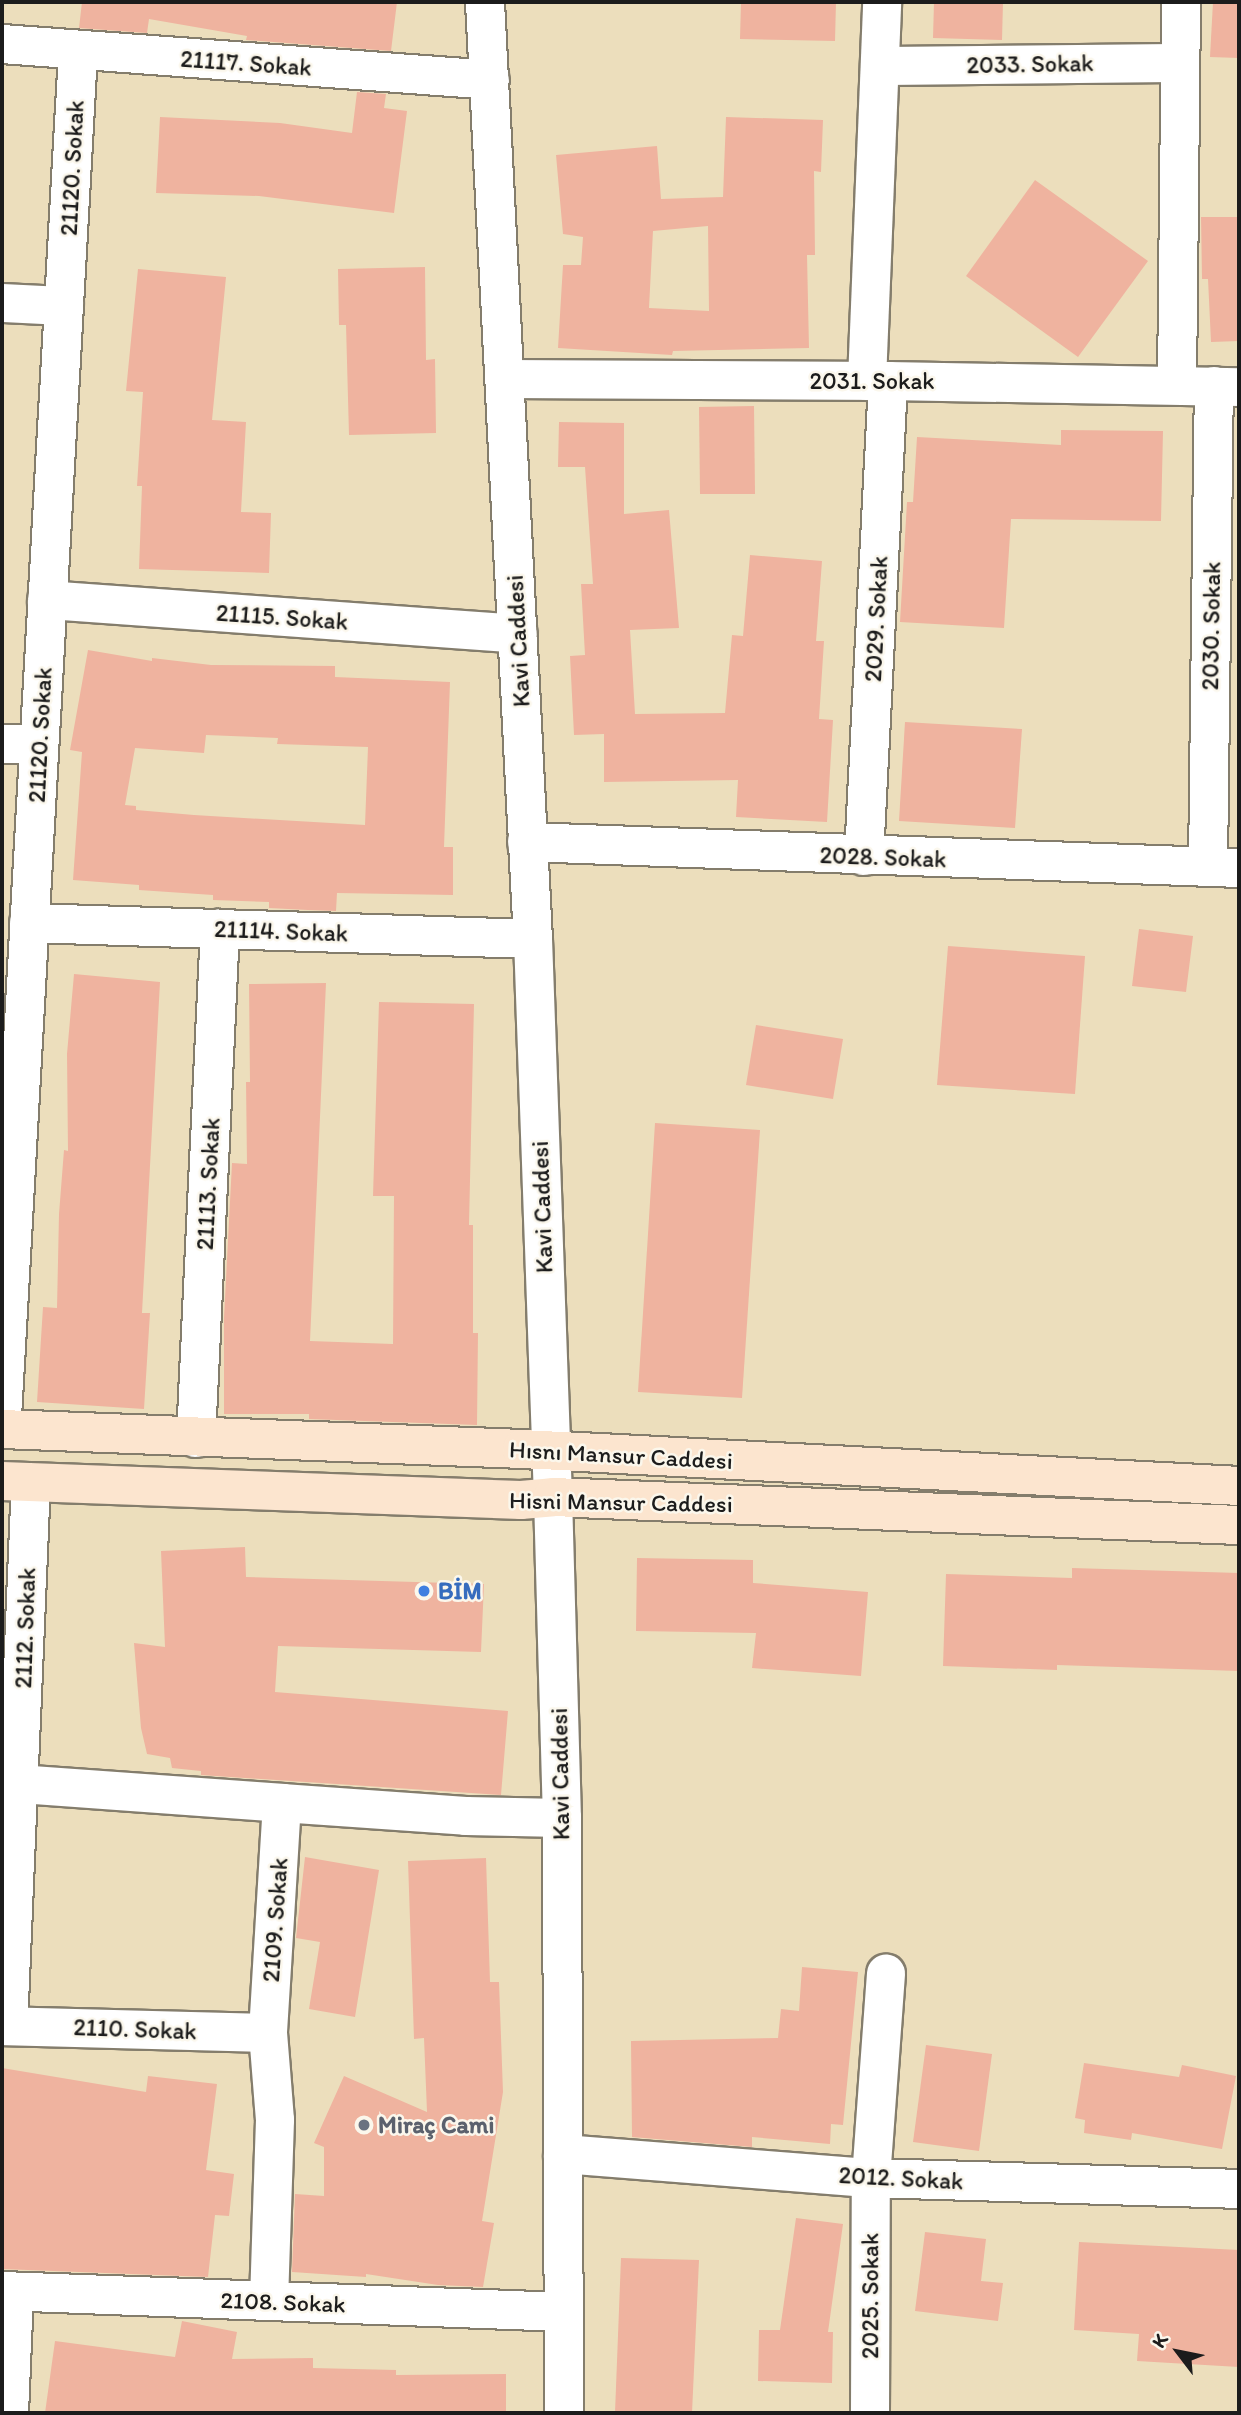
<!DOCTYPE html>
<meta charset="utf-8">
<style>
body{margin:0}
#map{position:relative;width:1241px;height:2415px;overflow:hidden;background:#ecdebc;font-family:Itim,sans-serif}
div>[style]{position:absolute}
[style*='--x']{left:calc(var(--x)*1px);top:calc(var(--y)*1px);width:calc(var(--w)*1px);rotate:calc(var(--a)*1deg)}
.building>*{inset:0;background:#efb39f}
.roads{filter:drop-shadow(2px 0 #847d6c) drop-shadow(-2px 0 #847d6c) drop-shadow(0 2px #847d6c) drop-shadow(0 -2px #847d6c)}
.minor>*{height:38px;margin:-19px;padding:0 19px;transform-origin:19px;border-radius:19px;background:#fff}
.tertiary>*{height:38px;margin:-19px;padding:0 19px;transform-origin:19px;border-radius:19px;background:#fff}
.secondary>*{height:38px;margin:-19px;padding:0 19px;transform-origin:19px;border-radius:19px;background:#fce5cf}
.dots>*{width:19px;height:19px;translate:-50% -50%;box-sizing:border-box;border:4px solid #fbf7ec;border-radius:50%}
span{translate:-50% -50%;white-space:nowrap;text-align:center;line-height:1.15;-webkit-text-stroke:5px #fbf7ec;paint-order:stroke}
.street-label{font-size:24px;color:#1c1c1c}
.shop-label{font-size:24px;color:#366cbe;font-weight:700}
.left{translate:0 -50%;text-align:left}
.worship-label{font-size:24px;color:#5b616d;font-weight:700}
.frame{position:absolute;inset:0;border:4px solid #1c1c1c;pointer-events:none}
.north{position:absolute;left:1143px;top:2317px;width:70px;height:70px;-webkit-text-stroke:5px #fbf7ec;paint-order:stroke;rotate:302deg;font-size:19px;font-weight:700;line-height:28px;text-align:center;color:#1c1c1c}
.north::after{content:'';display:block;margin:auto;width:24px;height:32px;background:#1c1c1c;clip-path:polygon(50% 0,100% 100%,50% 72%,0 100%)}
</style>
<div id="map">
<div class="building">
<i style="clip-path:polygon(82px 2px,397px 2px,391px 51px,246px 40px,247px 36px,149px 19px,147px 33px,79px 28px)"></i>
<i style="clip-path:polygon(741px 2px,836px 2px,835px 41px,740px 39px)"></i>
<i style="clip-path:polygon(934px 2px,1003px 2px,1002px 40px,933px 38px)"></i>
<i style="clip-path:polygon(1213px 2px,1239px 2px,1239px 58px,1210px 57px)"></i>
<i style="clip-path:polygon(357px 92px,386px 94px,384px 108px,407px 111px,394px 213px,259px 196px,156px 193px,160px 117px,280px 123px,352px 133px)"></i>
<i style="clip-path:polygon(evenodd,726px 117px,823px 120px,821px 172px,814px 171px,815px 255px,807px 255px,809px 348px,673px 351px,672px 355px,558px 348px,563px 265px,581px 265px,583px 237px,563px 234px,556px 155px,657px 146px,661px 199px,723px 197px,726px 117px,708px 226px,709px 311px,649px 308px,653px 231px,708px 226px)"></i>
<i style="clip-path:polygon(1035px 180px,1148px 261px,1078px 357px,966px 276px)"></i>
<i style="clip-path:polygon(1201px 217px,1239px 217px,1239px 341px,1211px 342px,1208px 279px,1202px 279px)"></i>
<i style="clip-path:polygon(425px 267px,426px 360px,435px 359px,436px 433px,349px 435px,346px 325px,339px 325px,338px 269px)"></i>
<i style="clip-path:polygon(138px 269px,226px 277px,212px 420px,246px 422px,241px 512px,271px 513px,269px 573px,139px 569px,142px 486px,137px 486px,143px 392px,126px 391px)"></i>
<i style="clip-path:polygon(754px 406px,755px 494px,700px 494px,699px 407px)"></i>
<i style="clip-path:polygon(559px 422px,624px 423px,624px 514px,669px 510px,679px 628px,630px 630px,635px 714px,725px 713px,732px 635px,743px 636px,750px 555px,822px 561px,816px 641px,824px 641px,819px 719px,833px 720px,827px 822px,736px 817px,738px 780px,604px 782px,604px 734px,574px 735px,570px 656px,585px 655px,581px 584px,593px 584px,585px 467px,558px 467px)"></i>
<i style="clip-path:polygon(1061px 430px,1163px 431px,1161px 521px,1011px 519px,1004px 628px,900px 622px,907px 502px,913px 502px,917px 437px,1061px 445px)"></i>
<i style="clip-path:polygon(evenodd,88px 650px,152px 661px,152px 658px,211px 665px,335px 666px,335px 677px,450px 682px,444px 847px,453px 847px,453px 895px,337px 893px,336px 911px,308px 910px,269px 908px,269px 902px,213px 900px,213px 895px,139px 890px,139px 885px,73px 880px,82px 752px,70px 750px,88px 650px,206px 735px,278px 738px,277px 744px,368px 747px,365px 825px,194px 815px,136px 810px,136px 806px,125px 805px,135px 748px,204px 753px,206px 735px)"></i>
<i style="clip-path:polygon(905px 722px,1022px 729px,1015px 828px,899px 821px)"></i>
<i style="clip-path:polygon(1139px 929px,1193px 936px,1186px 992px,1132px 986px)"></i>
<i style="clip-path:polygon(948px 946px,1085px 956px,1075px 1094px,937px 1085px)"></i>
<i style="clip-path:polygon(74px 974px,160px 982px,142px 1313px,150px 1313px,144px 1409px,37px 1402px,43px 1307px,57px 1308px,59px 1214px,64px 1150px,68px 1151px,67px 1054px)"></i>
<i style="clip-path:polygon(326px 983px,310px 1341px,393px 1344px,394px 1196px,373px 1196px,379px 1002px,474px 1004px,469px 1225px,473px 1225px,473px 1333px,478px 1333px,477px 1425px,309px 1419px,309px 1414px,224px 1414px,224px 1318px,232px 1163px,247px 1164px,246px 1082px,250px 1082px,249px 984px)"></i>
<i style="clip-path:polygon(756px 1025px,843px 1039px,833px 1099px,746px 1085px)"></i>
<i style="clip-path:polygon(655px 1123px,760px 1130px,742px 1398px,638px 1392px)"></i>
<i style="clip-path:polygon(245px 1547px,246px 1577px,484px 1584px,481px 1652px,278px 1646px,275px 1692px,508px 1711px,501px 1795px,201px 1775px,201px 1771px,172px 1768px,170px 1758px,147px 1754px,141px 1728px,134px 1643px,165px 1647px,161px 1551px)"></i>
<i style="clip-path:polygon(637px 1558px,753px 1560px,753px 1583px,868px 1592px,861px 1676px,752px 1668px,756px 1633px,636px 1631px)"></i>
<i style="clip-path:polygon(1072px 1568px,1239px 1573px,1239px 1671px,1057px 1665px,1057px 1670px,943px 1666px,946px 1574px,1072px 1578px)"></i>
<i style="clip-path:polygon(305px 1857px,379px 1870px,355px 2017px,309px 2009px,320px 1942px,296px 1938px)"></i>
<i style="clip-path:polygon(486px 1858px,490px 1982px,499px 1982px,503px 2092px,482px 2221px,494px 2223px,483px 2287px,438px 2285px,366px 2274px,366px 2277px,292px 2272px,295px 2194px,324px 2196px,324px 2147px,314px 2143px,344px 2076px,427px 2112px,424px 2038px,414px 2039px,408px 1861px)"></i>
<i style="clip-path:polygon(802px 1967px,858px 1972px,843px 2125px,831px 2124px,830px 2144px,752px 2137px,752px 2147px,632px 2137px,631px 2041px,778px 2038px,781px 2009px,799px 2011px)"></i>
<i style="clip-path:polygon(926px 2045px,992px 2054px,979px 2151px,913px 2142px)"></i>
<i style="clip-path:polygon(1084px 2063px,1179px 2077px,1182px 2065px,1236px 2076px,1222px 2149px,1132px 2133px,1131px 2140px,1084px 2133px,1085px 2120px,1075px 2118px)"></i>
<i style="clip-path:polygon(2px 2068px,146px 2092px,148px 2076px,217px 2084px,206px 2170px,234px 2174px,229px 2216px,215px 2215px,208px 2277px,2px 2269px)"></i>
<i style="clip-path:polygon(796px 2218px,843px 2224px,828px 2332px,833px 2332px,832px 2383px,758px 2381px,759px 2330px,780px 2330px)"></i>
<i style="clip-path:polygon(925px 2232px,986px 2239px,981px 2281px,1003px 2283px,998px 2321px,915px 2311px)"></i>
<i style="clip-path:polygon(1079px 2242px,1239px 2250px,1239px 2367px,1137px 2361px,1139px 2334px,1074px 2330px)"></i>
<i style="clip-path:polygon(621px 2258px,699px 2260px,692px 2413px,615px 2413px)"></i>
<i style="clip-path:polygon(182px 2321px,237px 2332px,232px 2359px,313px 2358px,313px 2368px,396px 2370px,396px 2375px,506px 2374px,506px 2413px,45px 2413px,55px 2341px,175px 2357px)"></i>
</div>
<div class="roads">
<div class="minor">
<i style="--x:2;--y:44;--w:489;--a:4.2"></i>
<i style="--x:881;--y:66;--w:298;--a:-0.6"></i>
<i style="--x:2;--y:303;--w:62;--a:2.8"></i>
<i style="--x:505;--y:379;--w:383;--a:0.3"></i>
<i style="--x:888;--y:381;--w:351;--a:1"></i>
<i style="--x:867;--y:381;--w:379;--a:-87.7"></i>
<i style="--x:1177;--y:385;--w:383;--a:-89.4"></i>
<i style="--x:47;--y:600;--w:472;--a:4.1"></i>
<i style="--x:2;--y:744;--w:37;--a:0"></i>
<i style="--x:527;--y:842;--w:712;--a:2.09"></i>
<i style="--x:864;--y:856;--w:476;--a:-87.1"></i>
<i style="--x:1208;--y:867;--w:481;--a:-89.3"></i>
<i style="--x:29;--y:923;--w:504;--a:1.82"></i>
<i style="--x:2;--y:1417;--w:1367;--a:-86.81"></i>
<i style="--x:196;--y:1438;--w:510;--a:-87.3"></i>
<i style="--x:19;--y:1784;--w:264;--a:4.1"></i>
<i style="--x:282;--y:1803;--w:230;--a:93.5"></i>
<i style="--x:268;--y:2033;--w:87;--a:85.4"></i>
<i style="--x:275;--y:2120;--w:181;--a:91.9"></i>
<i style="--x:282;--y:1803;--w:184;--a:4"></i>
<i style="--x:466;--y:1816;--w:96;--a:1.2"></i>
<i style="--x:2;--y:2026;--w:266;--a:1.5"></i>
<i style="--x:8;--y:2026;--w:544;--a:-87.58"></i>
<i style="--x:563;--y:2154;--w:309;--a:4.5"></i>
<i style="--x:871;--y:2178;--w:368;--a:1.7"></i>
<i style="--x:2;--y:2291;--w:562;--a:2.14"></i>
<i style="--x:9;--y:2413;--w:121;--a:-87.6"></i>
<i style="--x:870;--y:2413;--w:235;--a:-89.8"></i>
<i style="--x:871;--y:2178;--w:205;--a:-85.8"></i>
</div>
<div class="tertiary">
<i style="--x:485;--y:2;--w:938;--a:87.07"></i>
<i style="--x:533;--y:939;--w:558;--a:87.95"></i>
<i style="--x:553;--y:1497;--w:321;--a:88.4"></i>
<i style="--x:562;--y:1818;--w:595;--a:89.81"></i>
</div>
<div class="secondary">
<i style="--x:2;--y:1429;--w:520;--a:2.2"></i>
<i style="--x:522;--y:1449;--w:718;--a:2.95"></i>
<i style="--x:2;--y:1481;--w:519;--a:2.1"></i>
<i style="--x:521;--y:1500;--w:32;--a:-5"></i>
<i style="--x:553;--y:1497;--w:687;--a:2.34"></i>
</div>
</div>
<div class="dots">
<i style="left:424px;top:1591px;background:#3f7fe0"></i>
<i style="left:364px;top:2125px;background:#6b7280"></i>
</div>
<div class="street-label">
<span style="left:246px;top:63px;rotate:4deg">21117. Sokak</span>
<span style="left:1030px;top:64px;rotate:-1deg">2033. Sokak</span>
<span style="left:72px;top:168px;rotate:-87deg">21120. Sokak</span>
<span style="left:872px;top:381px">2031. Sokak</span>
<span style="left:282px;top:617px;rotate:4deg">21115. Sokak</span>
<span style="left:876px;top:619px;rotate:-87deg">2029. Sokak</span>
<span style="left:1211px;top:626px;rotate:-89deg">2030. Sokak</span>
<span style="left:518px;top:641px;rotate:-93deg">Kavi Caddesi</span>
<span style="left:40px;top:735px;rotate:-87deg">21120. Sokak</span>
<span style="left:883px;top:857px;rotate:2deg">2028. Sokak</span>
<span style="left:281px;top:931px;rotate:2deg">21114. Sokak</span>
<span style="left:208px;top:1184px;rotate:-87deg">21113. Sokak</span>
<span style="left:542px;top:1207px;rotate:-92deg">Kavi Caddesi</span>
<span style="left:621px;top:1455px;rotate:3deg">Hısnı Mansur Caddesi</span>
<span style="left:621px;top:1502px;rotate:1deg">Hisni Mansur Caddesi</span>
<span style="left:25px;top:1628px;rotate:-88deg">2112. Sokak</span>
<span style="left:560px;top:1774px;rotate:-91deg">Kavi Caddesi</span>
<span style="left:275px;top:1920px;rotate:-86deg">2109. Sokak</span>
<span style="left:135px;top:2029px;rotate:2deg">2110. Sokak</span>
<span style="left:901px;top:2178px;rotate:3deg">2012. Sokak</span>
<span style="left:870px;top:2296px;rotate:-90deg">2025. Sokak</span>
<span style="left:283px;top:2302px;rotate:2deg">2108. Sokak</span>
</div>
<div class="shop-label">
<span class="left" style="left:438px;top:1591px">BİM</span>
</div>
<div class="worship-label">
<span class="left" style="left:378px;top:2125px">Miraç Cami</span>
</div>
<div class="frame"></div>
<div class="north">K</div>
</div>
